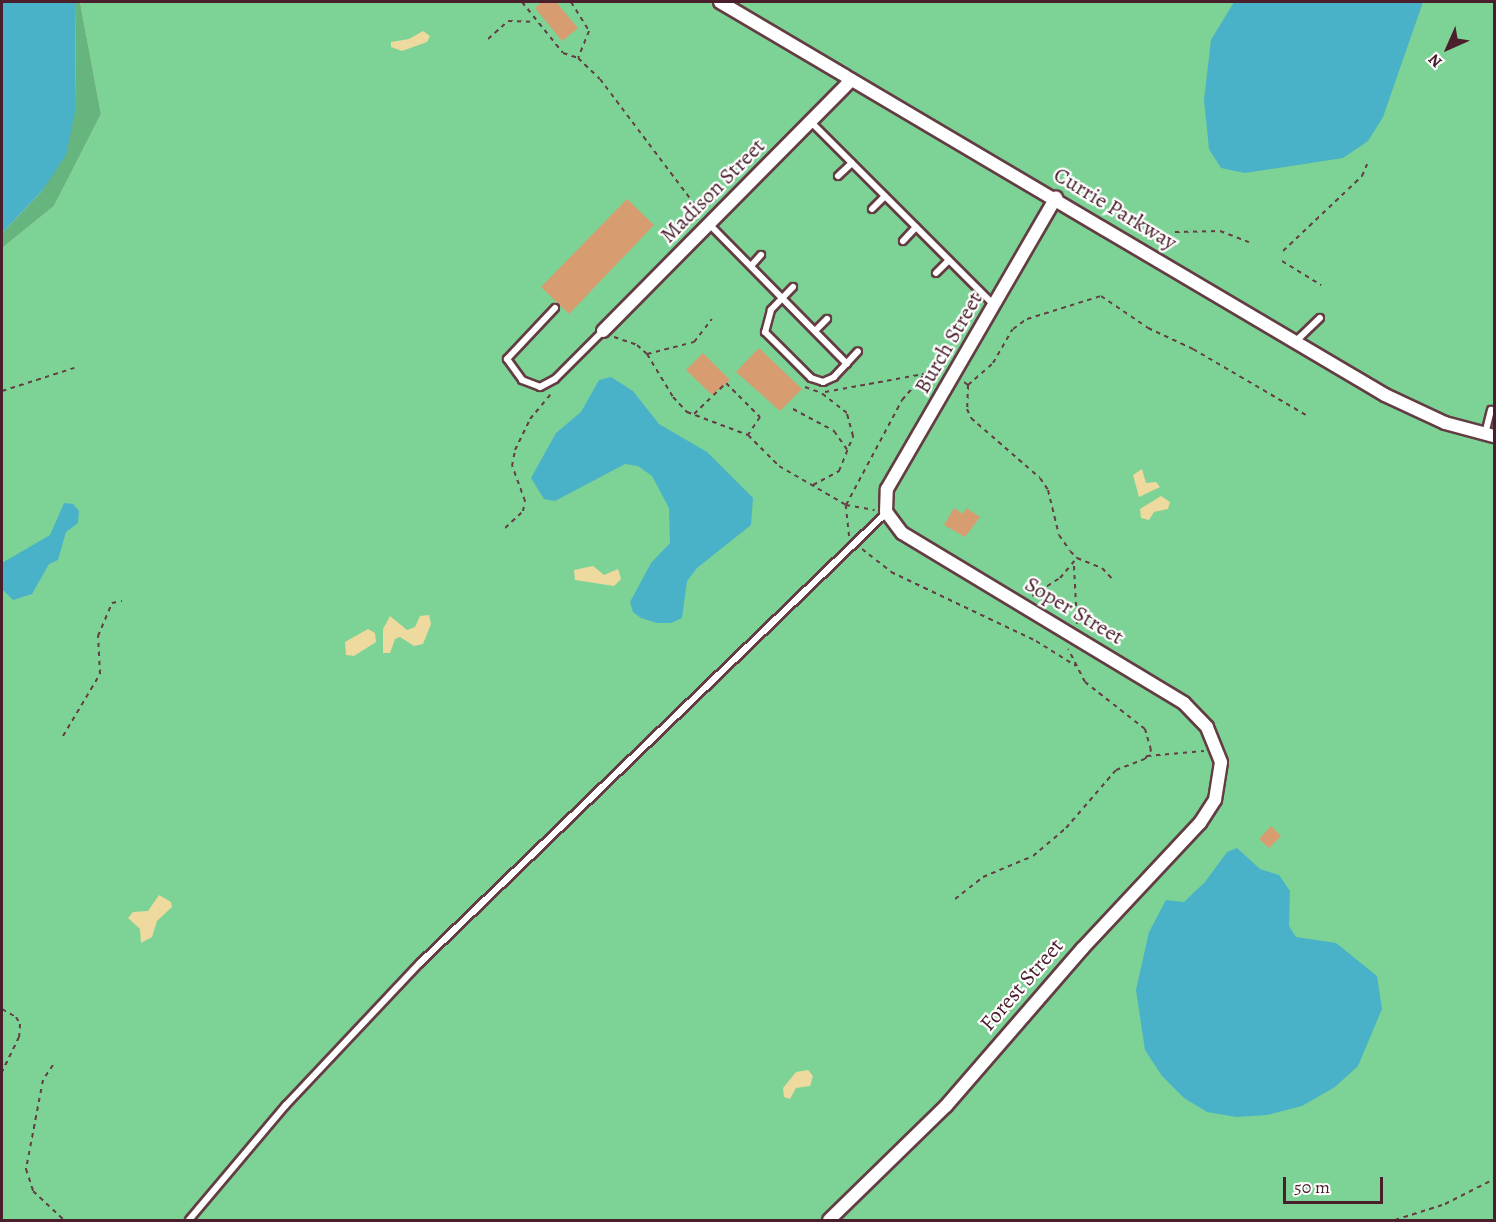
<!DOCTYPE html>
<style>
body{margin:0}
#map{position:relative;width:1496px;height:1222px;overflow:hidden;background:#eee5c9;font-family:Alegreya,serif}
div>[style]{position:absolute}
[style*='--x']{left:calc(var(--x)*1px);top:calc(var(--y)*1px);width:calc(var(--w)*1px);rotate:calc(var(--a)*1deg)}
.green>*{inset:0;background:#7dd295}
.forest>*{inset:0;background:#66b47e}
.sand>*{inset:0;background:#eeda9e}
.water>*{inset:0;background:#49b2c8}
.building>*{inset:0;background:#d79d70}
.path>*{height:2px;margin-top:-1px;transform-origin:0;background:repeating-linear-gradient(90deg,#633d43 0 4.5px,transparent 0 9px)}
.roads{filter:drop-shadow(2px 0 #633d43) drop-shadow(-2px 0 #633d43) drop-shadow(0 2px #633d43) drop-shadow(0 -2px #633d43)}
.service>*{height:6px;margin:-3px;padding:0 3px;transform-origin:3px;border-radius:3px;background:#fff}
.minor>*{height:12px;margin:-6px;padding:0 6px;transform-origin:6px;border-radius:6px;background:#fff}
span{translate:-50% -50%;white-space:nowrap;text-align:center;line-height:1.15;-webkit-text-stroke:4.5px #fff;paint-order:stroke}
.street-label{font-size:22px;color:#4a1f2b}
.frame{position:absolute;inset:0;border:3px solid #4a1f2b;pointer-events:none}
.north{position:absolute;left:1418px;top:18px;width:60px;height:60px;-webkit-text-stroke:4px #fff;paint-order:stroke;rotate:225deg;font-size:16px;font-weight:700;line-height:24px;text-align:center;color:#4a1f2b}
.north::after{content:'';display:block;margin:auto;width:21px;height:27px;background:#4a1f2b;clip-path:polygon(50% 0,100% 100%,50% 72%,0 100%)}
.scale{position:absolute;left:1283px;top:1177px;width:100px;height:27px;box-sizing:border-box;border:3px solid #4a1f2b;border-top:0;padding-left:8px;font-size:18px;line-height:21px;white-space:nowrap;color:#4a1f2b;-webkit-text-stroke:4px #fff;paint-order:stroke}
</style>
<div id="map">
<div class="green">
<i style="clip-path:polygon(80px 2px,1494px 2px,1494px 1220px,2px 1220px,2px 248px,54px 206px,101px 114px)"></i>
</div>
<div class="forest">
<i style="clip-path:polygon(75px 2px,80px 2px,101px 114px,54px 206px,2px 248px,2px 233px,42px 191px,76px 107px)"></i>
</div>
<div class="sand">
<i style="clip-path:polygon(423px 31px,430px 36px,427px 42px,402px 51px,391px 47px,391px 42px,409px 39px)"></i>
<i style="clip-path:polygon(1142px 469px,1146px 483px,1156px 482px,1160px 487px,1139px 497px,1133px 475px)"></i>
<i style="clip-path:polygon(1161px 496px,1170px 502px,1168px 509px,1154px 512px,1149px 520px,1141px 518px,1140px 509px)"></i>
<i style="clip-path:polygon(593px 566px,604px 575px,618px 569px,621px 579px,614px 586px,575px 580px,574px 570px)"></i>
<i style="clip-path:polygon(429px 615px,431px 624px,423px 644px,414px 646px,400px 637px,395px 639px,390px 653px,383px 653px,383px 629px,390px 616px,407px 630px,415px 627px,420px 616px)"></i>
<i style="clip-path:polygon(368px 629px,375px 633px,376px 642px,354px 656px,346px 655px,345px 642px)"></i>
<i style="clip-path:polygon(159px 895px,171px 902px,172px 907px,157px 921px,152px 937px,141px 943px,140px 929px,128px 918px,133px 912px,148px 911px)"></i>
<i style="clip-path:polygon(808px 1070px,813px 1076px,810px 1086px,796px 1088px,790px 1099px,784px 1097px,783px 1088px,796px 1072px)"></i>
</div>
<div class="water">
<i style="clip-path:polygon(2px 2px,75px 2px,76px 107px,66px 155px,42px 191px,2px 233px)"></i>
<i style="clip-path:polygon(1234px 2px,1423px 2px,1383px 117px,1368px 141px,1343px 158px,1245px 173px,1221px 168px,1209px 149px,1204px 100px,1211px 40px)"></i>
<i style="clip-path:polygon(611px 377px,633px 391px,659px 424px,707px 452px,753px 498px,751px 525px,697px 568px,687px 581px,682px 618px,671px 623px,657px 623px,641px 618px,633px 612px,630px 602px,651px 563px,670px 543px,669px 508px,652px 476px,638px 466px,625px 464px,555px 501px,544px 499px,531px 478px,556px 433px,581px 412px,599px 380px)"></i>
<i style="clip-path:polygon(64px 503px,73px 504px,79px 511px,78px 523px,66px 532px,58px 560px,49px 564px,32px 594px,13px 600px,2px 589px,2px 563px,50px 535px)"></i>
<i style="clip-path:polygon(1237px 848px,1260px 869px,1279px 875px,1290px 891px,1289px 926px,1296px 937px,1336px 943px,1377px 976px,1382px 1009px,1358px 1066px,1335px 1087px,1302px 1106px,1267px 1115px,1236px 1117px,1207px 1112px,1184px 1098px,1162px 1076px,1145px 1050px,1136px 990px,1149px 932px,1166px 900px,1184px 902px,1205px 882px,1227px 852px)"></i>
</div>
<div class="building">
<i style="clip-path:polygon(542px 2px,556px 2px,578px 28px,562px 41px,535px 8px)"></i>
<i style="clip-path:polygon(627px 199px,654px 225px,569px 314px,541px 287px)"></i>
<i style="clip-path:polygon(759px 348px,802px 389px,780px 411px,736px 372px)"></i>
<i style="clip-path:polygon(703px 353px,730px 380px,712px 395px,686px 370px)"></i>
<i style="clip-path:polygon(954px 508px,963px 514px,966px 508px,980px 517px,965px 537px,944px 525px)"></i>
<i style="clip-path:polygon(1271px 826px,1281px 836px,1269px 848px,1259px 839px)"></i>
</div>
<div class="path">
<i style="--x:522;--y:2;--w:65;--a:51.2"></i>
<i style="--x:563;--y:53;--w:16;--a:18"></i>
<i style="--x:578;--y:58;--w:30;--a:44"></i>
<i style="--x:600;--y:79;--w:168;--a:53"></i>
<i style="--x:571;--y:2;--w:34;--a:58"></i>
<i style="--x:589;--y:31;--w:29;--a:112"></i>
<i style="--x:488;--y:39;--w:27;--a:-42"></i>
<i style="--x:508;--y:21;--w:23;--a:2"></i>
<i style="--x:1175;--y:232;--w:45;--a:-1.3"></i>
<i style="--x:1220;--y:231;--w:31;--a:21"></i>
<i style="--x:1283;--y:251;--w:109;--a:-43.5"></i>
<i style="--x:1362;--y:176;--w:13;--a:-67"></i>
<i style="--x:1282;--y:261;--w:46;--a:31.6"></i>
<i style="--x:614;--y:337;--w:24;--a:19"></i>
<i style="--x:637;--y:345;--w:13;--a:42"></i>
<i style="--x:647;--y:354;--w:50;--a:58.8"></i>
<i style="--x:673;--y:397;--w:21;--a:47"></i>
<i style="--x:687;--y:412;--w:65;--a:20.7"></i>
<i style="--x:748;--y:435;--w:44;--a:45"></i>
<i style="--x:779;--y:466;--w:78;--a:30.2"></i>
<i style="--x:846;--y:505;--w:29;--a:10"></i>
<i style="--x:647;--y:354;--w:49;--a:-14.3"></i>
<i style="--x:694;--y:342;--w:29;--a:-52"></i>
<i style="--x:964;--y:382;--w:5;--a:37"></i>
<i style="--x:968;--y:385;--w:24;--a:92"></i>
<i style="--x:967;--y:409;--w:10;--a:66"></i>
<i style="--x:971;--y:418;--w:91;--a:41"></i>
<i style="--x:1040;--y:478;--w:14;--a:56"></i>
<i style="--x:1048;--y:490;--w:46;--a:76.3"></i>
<i style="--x:1059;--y:535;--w:19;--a:55"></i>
<i style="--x:1070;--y:551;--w:10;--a:45"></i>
<i style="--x:1077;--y:558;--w:27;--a:22"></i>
<i style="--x:1102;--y:568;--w:18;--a:47"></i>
<i style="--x:968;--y:385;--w:33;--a:-41"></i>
<i style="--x:993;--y:363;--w:39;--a:-60"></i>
<i style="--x:1013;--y:329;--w:17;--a:-36"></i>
<i style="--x:1027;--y:319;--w:77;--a:-17.3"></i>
<i style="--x:1101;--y:296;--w:57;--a:34.2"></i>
<i style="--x:1148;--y:328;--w:50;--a:25"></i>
<i style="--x:1193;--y:349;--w:131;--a:30.3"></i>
<i style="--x:805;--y:387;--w:15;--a:20"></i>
<i style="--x:2;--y:391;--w:76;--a:-17.7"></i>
<i style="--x:825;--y:392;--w:117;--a:-10.3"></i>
<i style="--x:793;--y:409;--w:47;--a:28.2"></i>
<i style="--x:834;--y:431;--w:24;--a:55"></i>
<i style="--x:694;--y:414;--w:45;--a:-44.1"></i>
<i style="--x:726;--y:383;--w:48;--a:45"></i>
<i style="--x:760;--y:417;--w:22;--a:124"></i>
<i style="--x:813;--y:485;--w:30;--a:-28"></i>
<i style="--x:839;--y:471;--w:38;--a:-68"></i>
<i style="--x:853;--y:436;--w:24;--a:-105"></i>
<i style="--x:847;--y:413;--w:34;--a:-142"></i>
<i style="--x:505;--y:528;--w:25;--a:-43"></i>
<i style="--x:523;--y:511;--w:10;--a:-79"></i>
<i style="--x:525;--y:501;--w:37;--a:-110"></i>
<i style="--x:512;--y:466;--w:16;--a:-79"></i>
<i style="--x:515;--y:450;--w:34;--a:-64"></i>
<i style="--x:530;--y:419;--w:33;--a:-50"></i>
<i style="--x:849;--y:536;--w:31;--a:-96"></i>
<i style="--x:846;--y:505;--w:119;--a:-61.9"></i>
<i style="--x:902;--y:400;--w:38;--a:-49"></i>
<i style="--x:862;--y:549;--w:37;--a:38"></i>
<i style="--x:891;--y:572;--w:161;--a:25.4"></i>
<i style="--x:1036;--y:641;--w:47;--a:32"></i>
<i style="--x:1074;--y:566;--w:58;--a:87"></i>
<i style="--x:1032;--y:596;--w:33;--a:-33"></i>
<i style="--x:1060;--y:578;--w:26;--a:-50"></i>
<i style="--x:63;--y:736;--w:72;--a:-59.2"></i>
<i style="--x:100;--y:674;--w:38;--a:-93"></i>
<i style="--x:98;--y:636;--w:36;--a:-67"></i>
<i style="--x:112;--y:603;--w:10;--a:-11"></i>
<i style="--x:1147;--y:756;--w:57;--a:-5"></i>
<i style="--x:955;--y:899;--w:36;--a:-38"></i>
<i style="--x:983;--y:877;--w:54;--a:-22.8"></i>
<i style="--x:1033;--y:856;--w:43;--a:-40.3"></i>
<i style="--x:1066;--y:828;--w:77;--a:-49.2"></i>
<i style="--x:1116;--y:770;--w:31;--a:-21"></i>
<i style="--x:1145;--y:759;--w:11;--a:-56"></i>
<i style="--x:1151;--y:750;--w:22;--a:-106"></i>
<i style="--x:1145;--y:729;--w:76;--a:-141.9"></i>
<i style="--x:1085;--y:682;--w:37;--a:-117"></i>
<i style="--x:2;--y:1009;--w:16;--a:30"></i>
<i style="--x:16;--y:1017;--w:8;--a:60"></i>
<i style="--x:20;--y:1024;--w:13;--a:94"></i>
<i style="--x:19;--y:1037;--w:39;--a:116"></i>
<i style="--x:53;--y:1065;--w:18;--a:124"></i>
<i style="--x:43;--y:1080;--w:91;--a:100.8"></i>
<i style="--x:26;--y:1169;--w:23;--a:72"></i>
<i style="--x:33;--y:1191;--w:42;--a:43.1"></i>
<i style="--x:278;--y:1220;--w:13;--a:0"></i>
<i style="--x:1395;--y:1220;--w:52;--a:-17.7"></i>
<i style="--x:1445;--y:1204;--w:55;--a:-27"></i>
</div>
<div class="roads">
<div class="service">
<i style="--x:811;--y:122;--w:260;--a:45"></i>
<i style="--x:838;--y:176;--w:19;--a:-43"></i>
<i style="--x:872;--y:209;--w:18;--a:-45"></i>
<i style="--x:710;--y:225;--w:195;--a:45.4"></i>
<i style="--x:903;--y:241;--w:19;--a:-47"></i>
<i style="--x:751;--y:266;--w:15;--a:-48"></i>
<i style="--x:936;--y:273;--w:18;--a:-45"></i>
<i style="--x:793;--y:287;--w:32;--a:134"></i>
<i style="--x:771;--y:310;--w:23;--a:105"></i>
<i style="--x:765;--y:332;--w:65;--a:45"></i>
<i style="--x:811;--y:378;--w:13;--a:18"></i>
<i style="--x:823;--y:382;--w:12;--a:-24"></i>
<i style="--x:834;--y:377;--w:35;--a:-47"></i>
<i style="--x:555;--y:308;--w:70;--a:133.3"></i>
<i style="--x:507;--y:359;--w:26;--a:54"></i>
<i style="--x:522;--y:380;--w:19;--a:21"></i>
<i style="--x:540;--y:387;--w:17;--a:-28"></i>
<i style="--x:555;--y:379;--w:68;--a:-45"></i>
<i style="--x:815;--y:331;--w:17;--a:-45"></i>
<i style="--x:1294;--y:343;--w:36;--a:-44"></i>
<i style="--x:1485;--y:434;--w:25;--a:-76"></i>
<i style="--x:189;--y:1220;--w:150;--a:-49.9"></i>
<i style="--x:286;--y:1105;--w:195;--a:-46.7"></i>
<i style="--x:420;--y:963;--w:648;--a:-44"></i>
</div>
<div class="minor">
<i style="--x:720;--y:2;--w:772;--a:30.58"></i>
<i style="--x:1385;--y:395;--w:66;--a:25"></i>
<i style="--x:1445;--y:423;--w:51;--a:14.9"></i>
<i style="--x:603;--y:331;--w:353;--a:-45.3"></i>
<i style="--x:829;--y:1220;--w:163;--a:-44.3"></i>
<i style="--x:946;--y:1106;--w:208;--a:-49.1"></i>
<i style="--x:1082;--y:949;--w:173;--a:-46.9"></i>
<i style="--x:1200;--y:823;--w:27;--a:-57"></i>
<i style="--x:1215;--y:800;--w:38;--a:-81"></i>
<i style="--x:1221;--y:762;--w:38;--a:-112"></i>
<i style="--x:1207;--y:727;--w:33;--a:-134"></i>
<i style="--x:1184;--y:703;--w:329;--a:-148.9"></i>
<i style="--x:902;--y:533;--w:26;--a:-127"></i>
<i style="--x:886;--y:512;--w:23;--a:-88"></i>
<i style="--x:887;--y:489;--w:337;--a:-59.9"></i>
</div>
</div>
<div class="street-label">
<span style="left:713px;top:191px;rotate:-45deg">Madison Street</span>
<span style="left:1115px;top:209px;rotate:31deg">Currie Parkway</span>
<span style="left:949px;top:343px;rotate:-60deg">Burch Street</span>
<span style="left:1074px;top:611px;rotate:31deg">Soper Street</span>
<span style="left:1022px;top:985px;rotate:-49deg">Forest Street</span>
</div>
<div class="frame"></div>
<div class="north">N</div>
<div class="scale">50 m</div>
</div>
